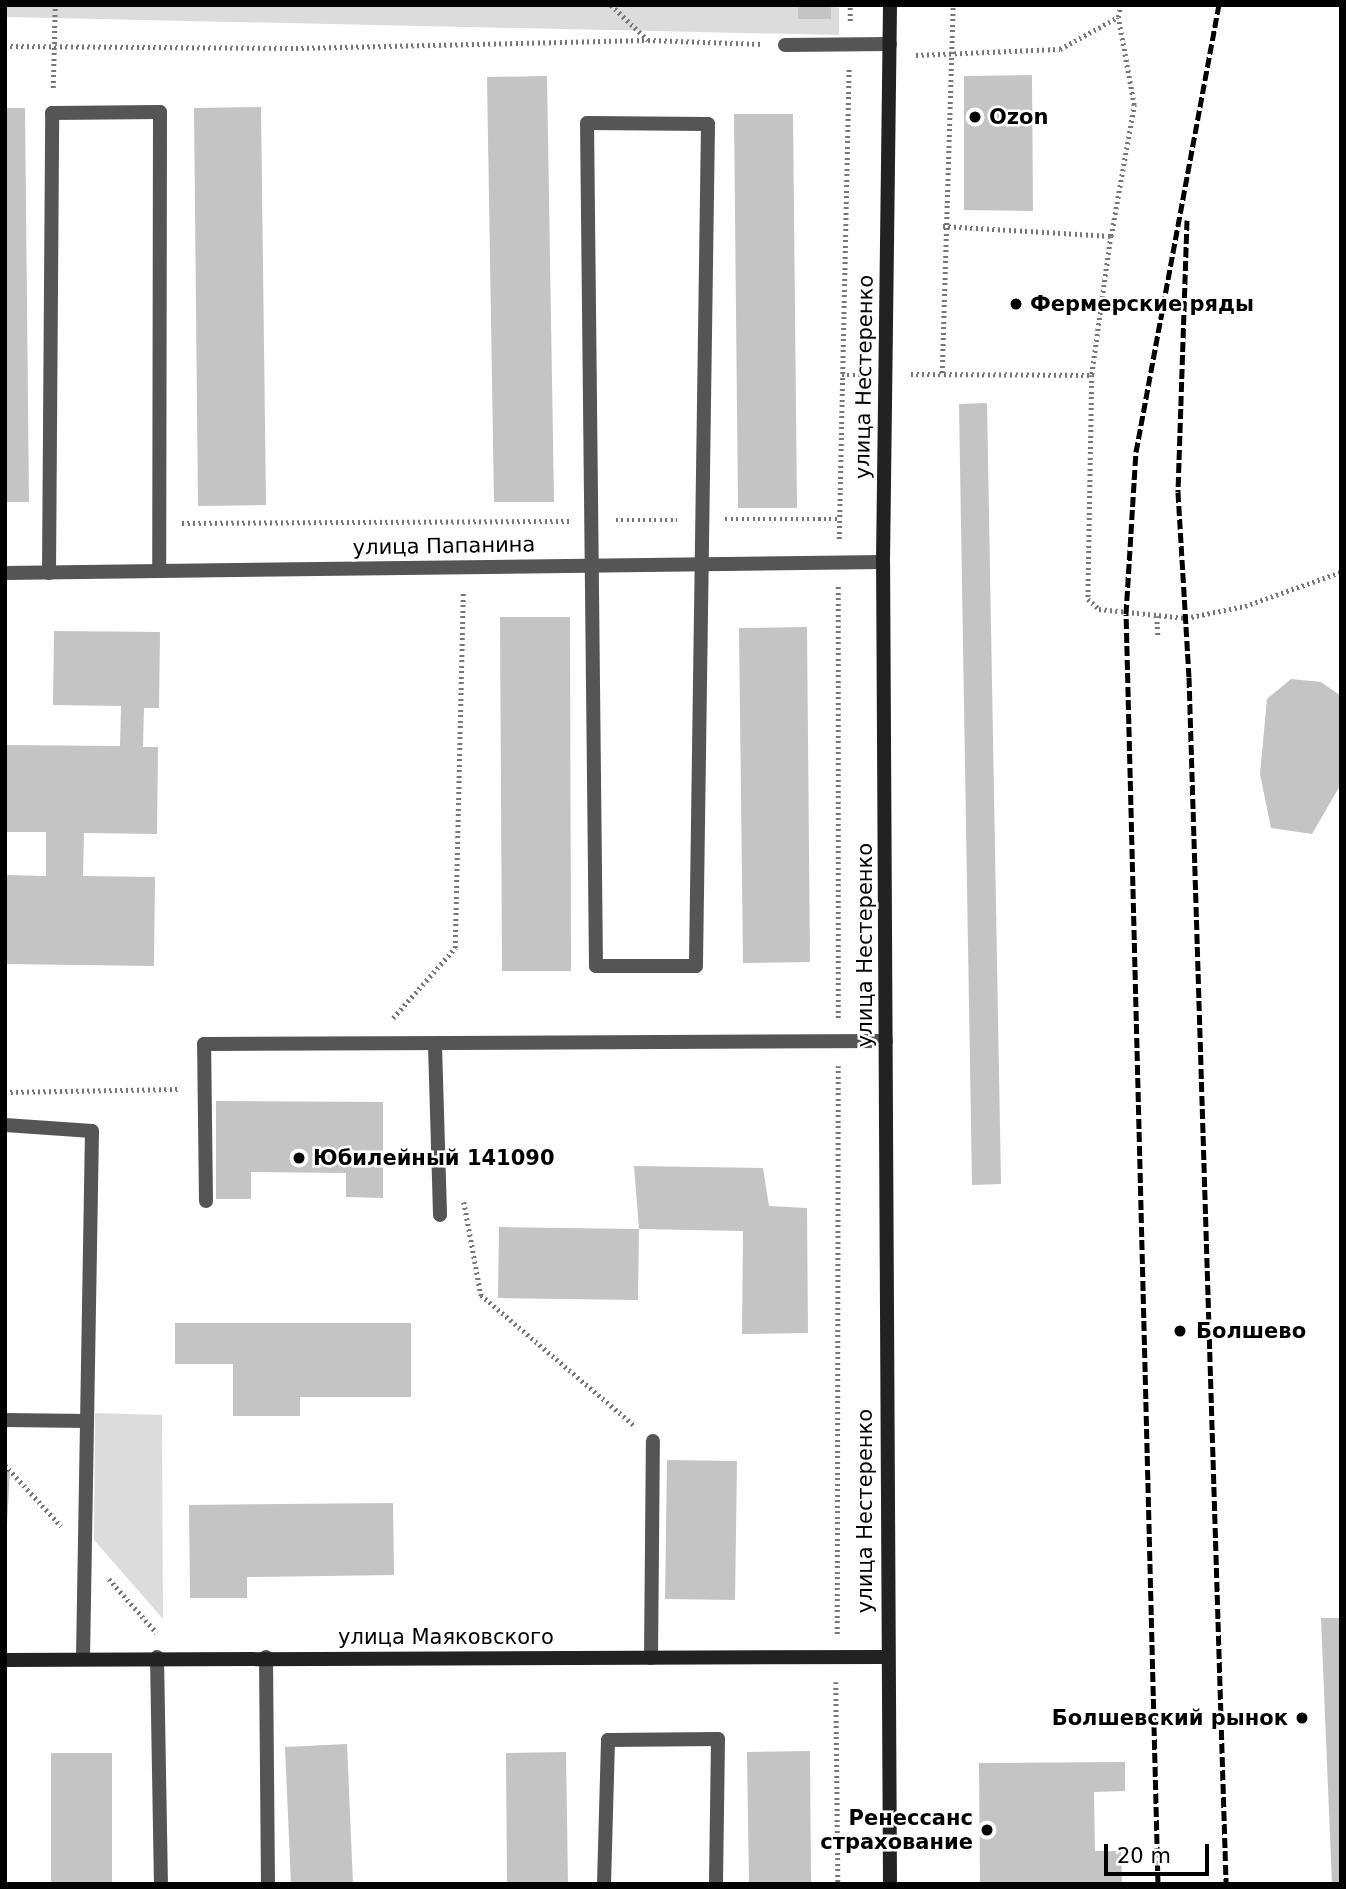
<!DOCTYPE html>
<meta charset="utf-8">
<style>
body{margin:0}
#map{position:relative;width:1346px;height:1889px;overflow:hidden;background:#fff;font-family:"DejaVu Sans",sans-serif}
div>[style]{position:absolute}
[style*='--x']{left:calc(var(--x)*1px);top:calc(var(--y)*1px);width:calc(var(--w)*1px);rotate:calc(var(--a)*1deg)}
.green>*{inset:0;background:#dcdcdc}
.building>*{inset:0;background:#c4c4c4}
.path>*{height:4.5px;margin-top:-2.25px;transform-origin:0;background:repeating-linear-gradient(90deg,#777 0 2px,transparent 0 5.5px)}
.lane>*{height:14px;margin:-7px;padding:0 7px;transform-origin:7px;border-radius:7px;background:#555}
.street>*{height:14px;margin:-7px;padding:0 7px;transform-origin:7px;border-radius:7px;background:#555}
.secondary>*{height:14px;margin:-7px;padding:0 7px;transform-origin:7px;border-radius:7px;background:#222}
.rail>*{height:5px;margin-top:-2.5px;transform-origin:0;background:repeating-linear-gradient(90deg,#000 0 10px,transparent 0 13.5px)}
.dots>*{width:19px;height:19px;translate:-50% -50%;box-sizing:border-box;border:4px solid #fff;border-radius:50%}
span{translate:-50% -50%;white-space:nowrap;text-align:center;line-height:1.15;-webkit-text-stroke:5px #fff;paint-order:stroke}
.poi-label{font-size:21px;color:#000;font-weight:700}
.left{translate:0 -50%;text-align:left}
.right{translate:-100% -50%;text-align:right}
.street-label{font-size:21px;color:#000}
.frame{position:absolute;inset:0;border:7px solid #000;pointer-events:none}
.scale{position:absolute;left:1104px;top:1844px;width:105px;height:32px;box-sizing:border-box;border:4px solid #000;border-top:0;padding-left:9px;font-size:21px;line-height:24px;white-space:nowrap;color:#000;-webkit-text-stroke:5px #fff;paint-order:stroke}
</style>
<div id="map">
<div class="green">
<i style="clip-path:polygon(5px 5px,839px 5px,839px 35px,5px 17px)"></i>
<i style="clip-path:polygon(95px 1413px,162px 1415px,163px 1619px,94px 1540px)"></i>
</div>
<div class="building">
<i style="clip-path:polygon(798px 5px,831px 5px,831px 19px,798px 19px)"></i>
<i style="clip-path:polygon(1032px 75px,1033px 211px,964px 210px,964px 76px)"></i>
<i style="clip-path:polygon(547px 76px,554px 502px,494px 502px,487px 77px)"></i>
<i style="clip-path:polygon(261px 107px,266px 505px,198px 506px,194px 108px)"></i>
<i style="clip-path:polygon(5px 108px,25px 108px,29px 502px,5px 502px)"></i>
<i style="clip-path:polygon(734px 114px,793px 114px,797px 508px,738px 508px)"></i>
<i style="clip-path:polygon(987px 403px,1001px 1184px,972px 1185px,959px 404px)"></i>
<i style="clip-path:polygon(500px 617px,570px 617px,571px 971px,502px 971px)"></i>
<i style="clip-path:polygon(807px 627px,810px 962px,743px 963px,739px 628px)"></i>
<i style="clip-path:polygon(54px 631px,160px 632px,159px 708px,144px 708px,143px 747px,158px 747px,157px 834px,84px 833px,83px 876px,155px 877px,154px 966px,5px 964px,5px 875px,46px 876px,46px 832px,5px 832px,5px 745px,120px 746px,121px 706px,53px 705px)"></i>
<i style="clip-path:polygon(1291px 679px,1321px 682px,1341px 696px,1341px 784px,1312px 834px,1271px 828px,1260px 774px,1267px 699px)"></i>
<i style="clip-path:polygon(216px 1101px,383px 1102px,383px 1198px,346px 1197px,346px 1173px,251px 1172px,251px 1199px,216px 1199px)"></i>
<i style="clip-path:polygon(634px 1166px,763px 1168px,769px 1206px,807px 1208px,808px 1333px,742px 1334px,743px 1231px,639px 1229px,638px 1300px,498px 1298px,499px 1227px,639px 1229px)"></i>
<i style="clip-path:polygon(175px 1323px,411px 1323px,411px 1397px,300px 1397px,300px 1416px,233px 1416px,233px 1364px,175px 1364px)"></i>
<i style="clip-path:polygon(667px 1460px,737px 1461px,735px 1600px,665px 1599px)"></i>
<i style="clip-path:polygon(5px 1471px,10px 1471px,7px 1524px,5px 1524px)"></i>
<i style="clip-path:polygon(393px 1503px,394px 1575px,247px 1577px,247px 1598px,190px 1598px,189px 1505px)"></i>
<i style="clip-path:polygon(1321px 1618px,1341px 1618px,1341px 1884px,1332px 1884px)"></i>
<i style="clip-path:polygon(347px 1744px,353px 1884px,291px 1884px,285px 1747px)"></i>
<i style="clip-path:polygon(810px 1751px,811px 1884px,749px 1884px,747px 1752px)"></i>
<i style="clip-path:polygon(566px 1752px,568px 1884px,507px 1884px,506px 1753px)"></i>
<i style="clip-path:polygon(51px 1753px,112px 1753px,112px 1884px,51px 1884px)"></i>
<i style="clip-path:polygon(1125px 1762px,1125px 1791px,1094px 1792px,1095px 1851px,1121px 1851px,1122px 1884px,980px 1884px,979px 1763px)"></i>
</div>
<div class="path">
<i style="--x:611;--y:5;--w:51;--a:43.4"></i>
<i style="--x:850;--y:21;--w:16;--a:-90"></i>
<i style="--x:5;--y:46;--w:291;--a:0.4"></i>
<i style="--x:296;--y:48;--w:352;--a:-1.3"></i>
<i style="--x:648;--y:40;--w:115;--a:2"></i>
<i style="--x:916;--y:55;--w:144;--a:-2.4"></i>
<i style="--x:1060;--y:49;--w:66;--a:-28.9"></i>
<i style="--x:1118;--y:17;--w:12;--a:-76"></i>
<i style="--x:53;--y:88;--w:83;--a:-88.6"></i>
<i style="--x:943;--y:226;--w:168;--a:3.4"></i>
<i style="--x:1111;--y:236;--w:140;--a:97.8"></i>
<i style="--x:1092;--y:375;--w:224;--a:91"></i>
<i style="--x:1088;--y:599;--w:15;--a:42"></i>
<i style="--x:1099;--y:609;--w:87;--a:5.9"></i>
<i style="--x:1186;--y:618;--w:60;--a:-11.5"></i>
<i style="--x:1245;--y:606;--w:102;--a:-19.5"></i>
<i style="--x:1111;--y:236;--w:133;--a:-80"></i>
<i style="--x:1134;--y:105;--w:89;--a:-100.3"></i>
<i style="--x:942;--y:373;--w:368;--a:-88.3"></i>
<i style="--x:911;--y:374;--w:181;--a:0.3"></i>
<i style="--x:842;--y:375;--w:18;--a:0"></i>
<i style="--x:725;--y:519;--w:114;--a:0"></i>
<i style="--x:616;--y:520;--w:61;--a:0"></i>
<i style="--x:182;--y:523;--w:387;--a:-0.3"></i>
<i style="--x:839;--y:539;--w:471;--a:-88.8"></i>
<i style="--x:1157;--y:616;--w:20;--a:87"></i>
<i style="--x:393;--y:1018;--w:94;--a:-48.5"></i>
<i style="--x:455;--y:948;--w:356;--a:-88.7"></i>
<i style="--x:838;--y:1018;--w:432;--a:-90"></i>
<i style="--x:5;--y:1092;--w:174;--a:-1"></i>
<i style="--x:464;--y:1202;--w:95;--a:79.6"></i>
<i style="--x:481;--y:1295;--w:201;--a:40.4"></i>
<i style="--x:5;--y:1465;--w:83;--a:47.4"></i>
<i style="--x:109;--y:1579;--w:72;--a:48.4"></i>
<i style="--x:837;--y:1634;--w:568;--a:-89.9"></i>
<i style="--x:836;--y:1682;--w:202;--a:89.4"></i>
</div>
<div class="lane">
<i style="--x:785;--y:45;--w:105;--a:-0.5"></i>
<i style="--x:587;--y:123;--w:121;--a:0.5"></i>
<i style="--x:708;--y:124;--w:842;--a:90.82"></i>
<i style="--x:696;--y:966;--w:100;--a:180"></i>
<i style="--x:596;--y:966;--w:843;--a:-90.61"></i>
<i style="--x:49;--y:573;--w:460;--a:-89.6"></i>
<i style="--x:52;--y:113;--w:108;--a:-0.5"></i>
<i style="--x:160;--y:112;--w:458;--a:90.1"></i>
<i style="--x:435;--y:1045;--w:170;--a:88.3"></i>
<i style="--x:5;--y:1125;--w:87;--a:3.9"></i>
<i style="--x:92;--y:1131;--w:528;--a:90.98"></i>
<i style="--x:206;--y:1201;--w:157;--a:-90.7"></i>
<i style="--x:204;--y:1044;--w:682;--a:-0.25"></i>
<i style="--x:5;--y:1420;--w:82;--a:0.7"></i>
<i style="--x:157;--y:1657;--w:227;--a:89"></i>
<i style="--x:266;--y:1657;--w:227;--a:89.5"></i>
<i style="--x:651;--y:1658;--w:217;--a:-89.5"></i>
<i style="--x:604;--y:1884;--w:144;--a:-88.4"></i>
<i style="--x:608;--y:1740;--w:110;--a:-0.5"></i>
<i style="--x:718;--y:1739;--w:145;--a:90.8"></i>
</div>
<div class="street">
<i style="--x:5;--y:573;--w:878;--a:-0.72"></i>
</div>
<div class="secondary">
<i style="--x:5;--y:1660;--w:881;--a:-0.2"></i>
<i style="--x:890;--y:1884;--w:1322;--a:-90.3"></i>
<i style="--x:883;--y:562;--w:557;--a:-89.28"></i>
</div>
<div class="rail">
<i style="--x:1187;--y:220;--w:272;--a:91.9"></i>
<i style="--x:1178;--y:492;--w:185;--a:86.6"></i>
<i style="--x:1189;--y:677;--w:1208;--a:88.24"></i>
<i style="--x:1158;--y:1884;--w:1270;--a:-91.44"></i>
<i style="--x:1126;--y:614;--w:162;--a:-86.5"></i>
<i style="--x:1136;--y:452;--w:455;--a:-79.5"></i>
</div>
<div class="dots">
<i style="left:975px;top:117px;background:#000"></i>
<i style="left:1016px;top:304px;background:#000"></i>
<i style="left:299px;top:1158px;background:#000"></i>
<i style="left:1180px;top:1331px;background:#000"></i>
<i style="left:1302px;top:1718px;background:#000"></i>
<i style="left:987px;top:1830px;background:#000"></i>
</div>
<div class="poi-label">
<span class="left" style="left:989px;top:117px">Ozon</span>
<span class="left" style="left:1030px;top:304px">Фермерские ряды</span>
<span class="left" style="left:313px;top:1158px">Юбилейный 141090</span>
<span class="left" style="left:1196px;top:1331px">Болшево</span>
<span class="right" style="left:1288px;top:1718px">Болшевский рынок</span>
<span class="right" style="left:973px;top:1830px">Ренессанс<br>страхование</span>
</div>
<div class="street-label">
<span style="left:864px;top:377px;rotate:-89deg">улица Нестеренко</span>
<span style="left:444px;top:546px;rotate:-1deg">улица Папанина</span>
<span style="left:865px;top:945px;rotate:-90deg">улица Нестеренко</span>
<span style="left:865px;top:1511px;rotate:-90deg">улица Нестеренко</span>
<span style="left:446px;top:1637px">улица Маяковского</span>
</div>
<div class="frame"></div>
<div class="scale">20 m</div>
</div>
